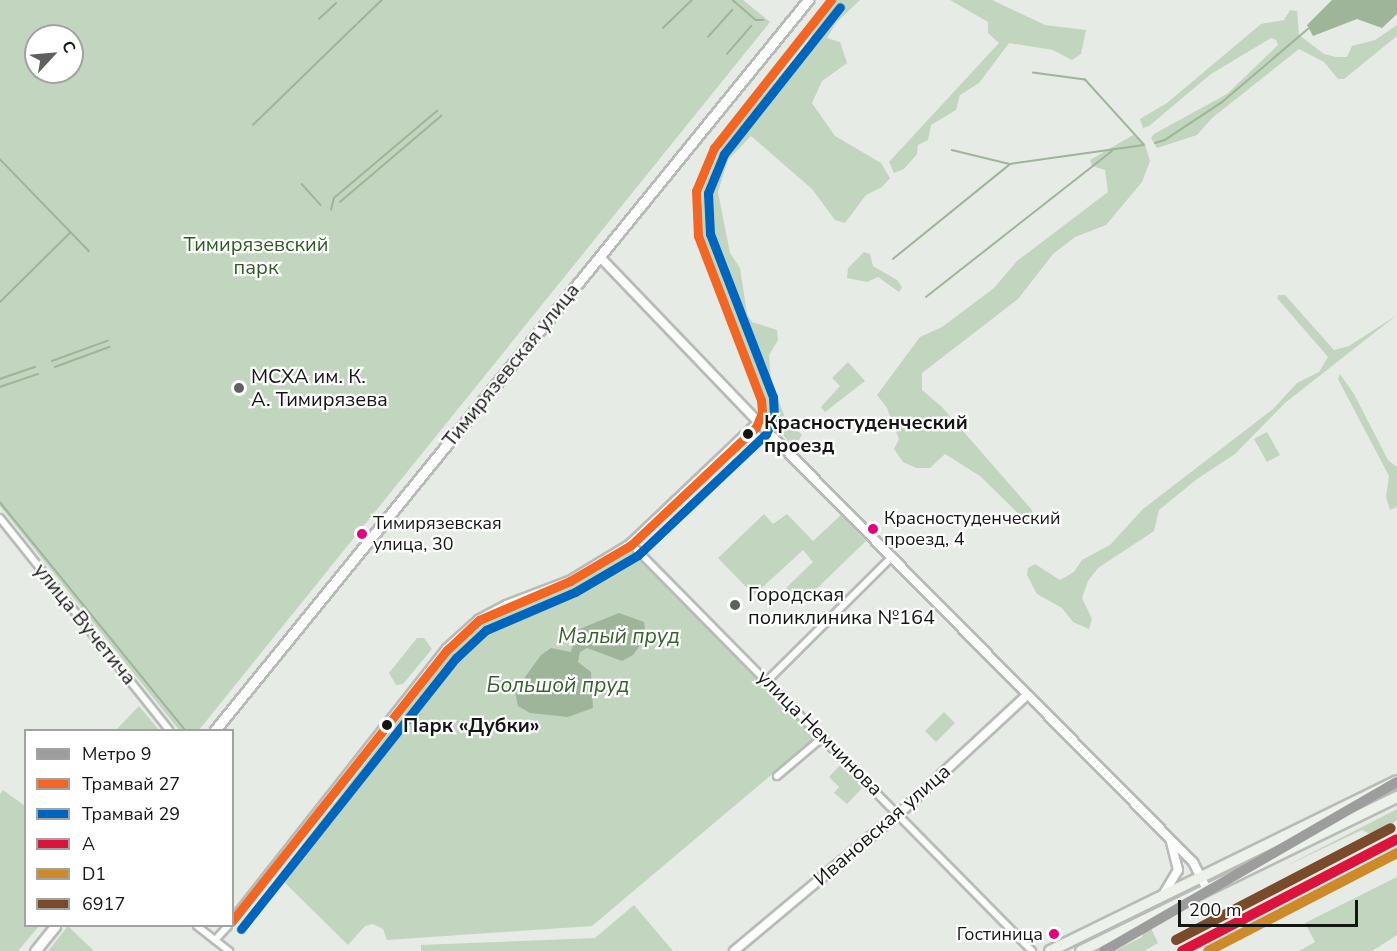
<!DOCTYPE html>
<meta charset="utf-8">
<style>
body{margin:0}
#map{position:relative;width:1397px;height:951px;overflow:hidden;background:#e7ebe6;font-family:"Nunito Sans",sans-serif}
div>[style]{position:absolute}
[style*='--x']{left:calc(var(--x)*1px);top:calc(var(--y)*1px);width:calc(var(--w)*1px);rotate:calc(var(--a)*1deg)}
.green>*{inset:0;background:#c2d5be}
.water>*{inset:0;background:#9eb599}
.stream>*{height:1.5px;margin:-0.75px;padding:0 0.75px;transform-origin:0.75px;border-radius:0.75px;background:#9eb599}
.roads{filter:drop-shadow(2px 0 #b8bbb8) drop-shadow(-2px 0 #b8bbb8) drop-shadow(0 2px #b8bbb8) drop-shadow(0 -2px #b8bbb8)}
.minor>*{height:6px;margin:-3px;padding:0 3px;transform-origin:3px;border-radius:3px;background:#fbfcfb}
.tertiary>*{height:8px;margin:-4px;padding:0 4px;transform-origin:4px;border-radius:4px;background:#fbfcfb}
.secondary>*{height:9px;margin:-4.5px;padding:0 4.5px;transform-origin:4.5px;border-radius:4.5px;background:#fbfcfb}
.primary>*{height:10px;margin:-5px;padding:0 5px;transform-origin:5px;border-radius:5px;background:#ecf1ea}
.rail-1>*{height:10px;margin:-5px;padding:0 5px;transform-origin:5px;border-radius:5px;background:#dc143c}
.rail-2>*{height:10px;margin:-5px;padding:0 5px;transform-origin:5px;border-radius:5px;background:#cc8a29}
.rail-3>*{height:10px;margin:-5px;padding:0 5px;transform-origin:5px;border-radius:5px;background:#7a4b2a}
.tram-1>*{height:9px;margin:-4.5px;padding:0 4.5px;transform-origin:4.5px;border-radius:4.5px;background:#f26522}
.tram-2>*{height:9px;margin:-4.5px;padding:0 4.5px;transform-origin:4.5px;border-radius:4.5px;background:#0065bd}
.metro-1>*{height:10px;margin:-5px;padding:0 5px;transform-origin:5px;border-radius:5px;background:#9e9d9d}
.dots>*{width:16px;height:16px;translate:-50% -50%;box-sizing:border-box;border:3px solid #fff;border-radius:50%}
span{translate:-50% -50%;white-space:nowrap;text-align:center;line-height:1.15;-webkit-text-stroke:4.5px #fff;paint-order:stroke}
.bus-label{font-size:18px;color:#141614}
.left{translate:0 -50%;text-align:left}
.right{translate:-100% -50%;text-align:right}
.park-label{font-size:20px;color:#2f5a25}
.street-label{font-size:20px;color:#141614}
.poi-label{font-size:20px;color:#141614}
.stop-label{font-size:20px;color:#141614;font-weight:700}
.water-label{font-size:21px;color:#36622d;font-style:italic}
.legend{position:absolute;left:24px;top:729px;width:210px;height:198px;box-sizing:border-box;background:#fff;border:2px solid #a1a2a1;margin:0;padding:8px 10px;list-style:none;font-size:18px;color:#141614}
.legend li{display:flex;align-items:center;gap:12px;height:30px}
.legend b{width:30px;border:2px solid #a1a2a1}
.north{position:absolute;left:24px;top:24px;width:60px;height:60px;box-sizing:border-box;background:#fff;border:2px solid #a1a2a1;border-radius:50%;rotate:64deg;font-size:16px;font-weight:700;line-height:24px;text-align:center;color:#141614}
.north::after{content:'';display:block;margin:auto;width:21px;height:27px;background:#5e615e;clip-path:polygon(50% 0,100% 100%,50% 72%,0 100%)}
.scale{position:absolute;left:1178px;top:900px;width:180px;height:27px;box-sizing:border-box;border:3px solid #141614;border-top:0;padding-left:8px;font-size:18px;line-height:21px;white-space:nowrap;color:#141614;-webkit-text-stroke:4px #fff;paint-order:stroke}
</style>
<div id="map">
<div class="green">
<i style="clip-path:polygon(evenodd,0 0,743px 0,770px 22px,199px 730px,179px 730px,0 506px,0 0,36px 36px,72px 36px,72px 72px,36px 72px,36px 36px)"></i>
<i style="clip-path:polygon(836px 0,860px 0,836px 23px,827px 38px,840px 42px,847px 63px,822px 81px,812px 103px,835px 136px,881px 163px,890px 178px,882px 187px,866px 195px,845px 223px,835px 220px,812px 189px,751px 136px,728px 160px,718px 192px,730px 253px,740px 268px,747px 314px,752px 322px,777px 330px,778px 340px,769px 355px,771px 382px,785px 417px,802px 435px,799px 440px,788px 441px,767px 416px,763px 394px,709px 259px,700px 230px,703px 190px,724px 141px,808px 43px,821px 15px)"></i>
<i style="clip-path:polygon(950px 0,992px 0,1045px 25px,1086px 30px,1081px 54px,1072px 60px,1053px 50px,1009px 43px,979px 83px,960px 95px,956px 110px,931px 125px,928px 140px,918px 145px,917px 154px,904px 169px,894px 173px,889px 162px,999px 43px,988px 33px,988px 22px)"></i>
<i style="clip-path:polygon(1290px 10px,1297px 11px,1299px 35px,1324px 54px,1336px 57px,1347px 57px,1352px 46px,1375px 40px,1397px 25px,1397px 36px,1344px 79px,1338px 79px,1324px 62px,1299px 49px,1212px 118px,1197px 135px,1157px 148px,1151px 138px,1154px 134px,1227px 94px,1278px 45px,1276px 40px,1271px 38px,1211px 74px,1149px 126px,1143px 128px,1140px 119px,1167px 103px,1261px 24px,1284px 20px)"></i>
<i style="clip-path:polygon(1133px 135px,1145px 144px,1150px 161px,1142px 182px,1106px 225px,1075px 237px,1053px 254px,1018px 299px,922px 373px,922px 390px,942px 407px,1031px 509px,1035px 516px,1027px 522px,980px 476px,945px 454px,930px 468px,916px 468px,903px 462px,894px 449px,899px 439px,887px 408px,877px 395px,920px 337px,942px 327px,994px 288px,1017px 261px,1108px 192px,1105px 170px,1092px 166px,1090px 160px)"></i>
<i style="clip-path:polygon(864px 252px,870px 254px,873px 266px,897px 280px,902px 287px,899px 292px,878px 277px,867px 282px,847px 278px,848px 268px)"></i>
<i style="clip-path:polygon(1279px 295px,1285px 295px,1334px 350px,1349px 346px,1397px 315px,1285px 403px,1235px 454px,1197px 479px,1159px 510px,1154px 531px,1098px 568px,1088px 581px,1082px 598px,1092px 619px,1089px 629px,1073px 622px,1062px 608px,1037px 594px,1027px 575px,1028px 568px,1035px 564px,1060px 580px,1074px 572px,1082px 560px,1110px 545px,1143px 509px,1273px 409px,1297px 383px,1319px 372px,1328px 357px,1277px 298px)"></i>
<i style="clip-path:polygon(848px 362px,865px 381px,825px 412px,821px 407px,840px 386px,832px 378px)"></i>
<i style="clip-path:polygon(1340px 374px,1354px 394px,1388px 460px,1397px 467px,1397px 507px,1390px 510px,1386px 497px,1389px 476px,1338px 379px)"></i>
<i style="clip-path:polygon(1267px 432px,1280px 455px,1267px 462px,1254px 439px)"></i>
<i style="clip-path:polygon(764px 514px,773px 524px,787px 514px,813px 541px,841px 515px,866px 541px,808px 597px,794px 597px,786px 588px,813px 562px,803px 550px,754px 595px,718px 558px)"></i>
<i style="clip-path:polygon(628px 549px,815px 738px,592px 926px,387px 940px,383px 929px,373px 924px,365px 926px,348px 945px,278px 876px,451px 653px,481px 622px,588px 574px)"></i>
<i style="clip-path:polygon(417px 638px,424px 638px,432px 649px,403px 684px,396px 685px,389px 673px)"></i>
<i style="clip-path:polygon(139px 706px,159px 730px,116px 730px)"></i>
<i style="clip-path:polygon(944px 712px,955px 723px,936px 742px,925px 731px)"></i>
<i style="clip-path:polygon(842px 763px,865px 785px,847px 804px,834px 793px,839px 787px,829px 777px)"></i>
<i style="clip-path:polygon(3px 790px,25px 806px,26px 926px,39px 926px,18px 951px,0 951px,0 794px)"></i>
<i style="clip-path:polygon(1397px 809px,1397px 820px,1376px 837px,1362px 830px,1282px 868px)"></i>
<i style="clip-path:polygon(1397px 877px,1397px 935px,1372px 951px,1299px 951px,1315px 942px,1305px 923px)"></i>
<i style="clip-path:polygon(634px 905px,673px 951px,421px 951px,421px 945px,595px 938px)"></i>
<i style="clip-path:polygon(68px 926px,94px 951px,48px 951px)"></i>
<i style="clip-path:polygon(1151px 928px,1158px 943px,1144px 951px,1114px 951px,1142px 937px,1143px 932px)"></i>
</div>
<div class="water">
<i style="clip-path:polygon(1332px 0,1397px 0,1397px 14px,1382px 28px,1357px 19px,1313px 36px,1307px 25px)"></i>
<i style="clip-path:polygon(619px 613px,644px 622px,646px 637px,633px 655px,622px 661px,587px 648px,580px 652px,578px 662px,591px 672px,593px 708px,568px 717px,530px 713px,518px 706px,515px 691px,541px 655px,551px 648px,571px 652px,577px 630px)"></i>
</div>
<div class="stream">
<i style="--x:733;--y:0;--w:30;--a:41"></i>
<i style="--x:756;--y:20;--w:7;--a:0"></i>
<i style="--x:319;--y:19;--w:23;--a:-43"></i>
<i style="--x:358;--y:23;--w:33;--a:-44"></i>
<i style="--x:663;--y:28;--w:40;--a:-44"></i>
<i style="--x:708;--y:37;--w:36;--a:-48"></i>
<i style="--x:727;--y:54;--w:37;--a:-49"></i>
<i style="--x:253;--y:125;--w:144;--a:-44.2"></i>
<i style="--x:1155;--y:143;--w:10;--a:-17"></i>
<i style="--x:1165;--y:140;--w:67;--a:-33.5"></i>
<i style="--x:1221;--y:103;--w:114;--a:-40.4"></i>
<i style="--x:952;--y:150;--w:60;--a:13.6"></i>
<i style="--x:1010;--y:164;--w:135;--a:-8.1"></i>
<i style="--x:1144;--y:145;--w:88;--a:-132.2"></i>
<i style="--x:1085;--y:80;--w:52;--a:-172.3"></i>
<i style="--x:0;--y:159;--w:128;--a:45.9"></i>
<i style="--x:302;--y:184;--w:28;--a:48"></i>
<i style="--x:340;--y:202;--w:133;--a:-40.4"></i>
<i style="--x:331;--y:210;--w:12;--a:-76"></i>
<i style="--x:334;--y:198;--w:135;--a:-40.2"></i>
<i style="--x:893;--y:259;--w:149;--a:-39"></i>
<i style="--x:926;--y:297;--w:236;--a:-38.1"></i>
<i style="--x:0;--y:302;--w:98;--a:-44.6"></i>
<i style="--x:52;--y:361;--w:59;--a:-20"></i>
<i style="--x:55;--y:367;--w:58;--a:-20.3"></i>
<i style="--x:0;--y:379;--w:37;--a:-19"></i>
<i style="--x:0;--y:387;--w:40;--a:-18.9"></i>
<i style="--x:0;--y:502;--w:294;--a:50.9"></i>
</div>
<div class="roads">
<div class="minor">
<i style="--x:0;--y:518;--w:271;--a:51.4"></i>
<i style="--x:630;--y:543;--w:573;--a:45.42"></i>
<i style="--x:767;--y:681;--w:170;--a:-44.8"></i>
<i style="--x:777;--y:776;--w:60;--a:-40.3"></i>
<i style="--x:232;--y:920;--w:346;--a:-51.8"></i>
<i style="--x:446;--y:648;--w:43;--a:-42.2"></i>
<i style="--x:478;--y:619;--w:32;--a:-28"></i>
<i style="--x:506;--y:604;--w:67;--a:-20.9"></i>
<i style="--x:569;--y:580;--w:71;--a:-31.2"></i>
<i style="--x:630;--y:543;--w:175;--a:-43.6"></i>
<i style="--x:197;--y:926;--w:41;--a:38"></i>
<i style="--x:215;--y:940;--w:19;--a:-47"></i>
</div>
<div class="tertiary">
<i style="--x:600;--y:257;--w:231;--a:46.2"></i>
<i style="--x:760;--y:424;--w:616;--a:45.33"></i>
<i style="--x:1193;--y:862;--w:30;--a:63"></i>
<i style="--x:1163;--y:895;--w:29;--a:-59"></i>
<i style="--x:1178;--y:870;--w:30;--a:-104"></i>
<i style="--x:734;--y:951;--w:223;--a:-39.9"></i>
<i style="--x:905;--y:808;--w:166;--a:-42.8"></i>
</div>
<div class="secondary">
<i style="--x:215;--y:730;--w:941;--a:-50.91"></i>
<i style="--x:35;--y:951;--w:32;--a:-51"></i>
</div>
<div class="primary">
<i style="--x:1050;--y:951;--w:386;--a:-26.1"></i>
<i style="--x:1081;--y:951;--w:352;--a:-26"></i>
</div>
</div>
<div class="rail-1">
<i style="--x:1182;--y:951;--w:242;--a:-27.5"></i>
</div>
<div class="rail-2">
<i style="--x:1208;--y:951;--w:213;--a:-27.4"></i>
</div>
<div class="rail-3">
<i style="--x:1176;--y:940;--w:242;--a:-27.5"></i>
</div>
<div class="tram-1">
<i style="--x:232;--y:921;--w:346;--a:-51.6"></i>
<i style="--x:447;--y:650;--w:44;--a:-43.2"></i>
<i style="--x:479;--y:620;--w:99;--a:-23.2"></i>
<i style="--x:570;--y:581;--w:71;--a:-30.5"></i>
<i style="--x:631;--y:545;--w:172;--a:-43.3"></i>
<i style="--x:756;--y:427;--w:15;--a:-67"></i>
<i style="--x:762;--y:413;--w:13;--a:-94"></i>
<i style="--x:761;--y:400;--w:176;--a:-111"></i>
<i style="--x:698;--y:236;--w:45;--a:-92.5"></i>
<i style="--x:696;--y:191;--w:47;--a:-67.3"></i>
<i style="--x:714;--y:148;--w:189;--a:-51.7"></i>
</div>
<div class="tram-2">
<i style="--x:241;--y:929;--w:346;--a:-51.6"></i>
<i style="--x:456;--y:658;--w:41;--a:-43"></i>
<i style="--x:486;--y:630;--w:97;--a:-23.1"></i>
<i style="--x:575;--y:592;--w:73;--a:-30.4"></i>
<i style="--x:638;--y:555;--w:176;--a:-43.4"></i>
<i style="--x:766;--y:434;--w:20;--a:-66"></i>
<i style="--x:774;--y:416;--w:19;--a:-93"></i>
<i style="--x:773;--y:397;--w:175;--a:-111.1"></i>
<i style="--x:710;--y:234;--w:41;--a:-92.8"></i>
<i style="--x:708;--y:193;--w:42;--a:-67.7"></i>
<i style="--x:724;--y:154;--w:187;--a:-51.7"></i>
</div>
<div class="metro-1">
<i style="--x:1104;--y:951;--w:338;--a:-30"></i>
</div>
<div class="dots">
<i style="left:239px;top:388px;background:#5e615e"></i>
<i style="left:748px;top:434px;background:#141614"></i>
<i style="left:873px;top:529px;background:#e5007d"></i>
<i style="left:362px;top:534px;background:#e5007d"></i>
<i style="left:735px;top:605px;background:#5e615e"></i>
<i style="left:387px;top:725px;background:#141614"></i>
<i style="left:1054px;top:934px;background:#e5007d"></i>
</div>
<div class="bus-label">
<span class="left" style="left:884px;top:529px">Красностуденческий<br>проезд, 4</span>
<span class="left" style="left:373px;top:534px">Тимирязевская<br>улица, 30</span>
<span class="right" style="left:1043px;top:934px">Гостиница</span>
</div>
<div class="park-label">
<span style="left:256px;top:256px">Тимирязевский<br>парк</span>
</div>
<div class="street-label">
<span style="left:511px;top:365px;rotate:-51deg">Тимирязевская улица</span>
<span style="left:85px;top:624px;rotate:51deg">улица Вучетича</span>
<span style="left:820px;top:733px;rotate:45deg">улица Немчинова</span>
<span style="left:882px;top:825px;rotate:-41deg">Ивановская улица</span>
</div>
<div class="poi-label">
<span class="left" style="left:251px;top:388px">МСХА им. К.<br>А. Тимирязева</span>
<span class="left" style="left:748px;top:606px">Городская<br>поликлиника №164</span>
</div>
<div class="stop-label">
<span class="left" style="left:764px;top:434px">Красностуденческий<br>проезд</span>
<span class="left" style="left:403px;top:725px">Парк «Дубки»</span>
</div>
<div class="water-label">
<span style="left:619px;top:636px">Малый пруд</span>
<span style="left:558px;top:685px">Большой пруд</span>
</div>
<ul class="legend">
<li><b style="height:8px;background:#9e9d9d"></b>Метро 9</li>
<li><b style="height:8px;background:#f26522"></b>Трамвай 27</li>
<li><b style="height:8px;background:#0065bd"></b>Трамвай 29</li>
<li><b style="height:8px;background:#dc143c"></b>A</li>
<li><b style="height:8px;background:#cc8a29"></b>D1</li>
<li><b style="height:8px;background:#7a4b2a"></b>6917</li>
</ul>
<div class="north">С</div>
<div class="scale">200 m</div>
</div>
